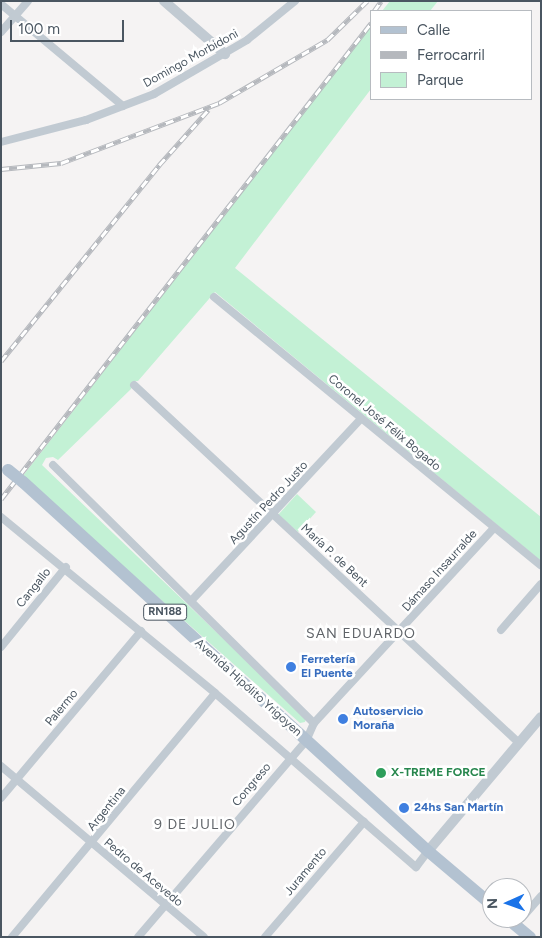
<!DOCTYPE html>
<meta charset="utf-8">
<style>
body{margin:0}
#map{position:relative;width:542px;height:938px;overflow:hidden;background:#f5f3f3;font-family:Figtree,sans-serif}
div>[style]{position:absolute}
[style*='--x']{left:calc(var(--x)*1px);top:calc(var(--y)*1px);width:calc(var(--w)*1px);rotate:calc(var(--a)*1deg)}
.green>*{inset:0;background:#c3f1d5}
.minor>*{height:8px;margin:-4px;padding:0 4px;transform-origin:4px;border-radius:4px;background:#c1cad2}
.tertiary>*{height:10px;margin:-5px;padding:0 5px;transform-origin:5px;border-radius:5px;background:#c1cad2}
.primary>*{height:12px;margin:-6px;padding:0 6px;transform-origin:6px;border-radius:6px;background:#b3c2d1}
.rail>*{height:4.5px;margin-top:-2.25px;transform-origin:0;background:repeating-linear-gradient(90deg,#fff 0 8px,#b5b8bd 0 16px);box-sizing:border-box;border-block:1px solid #b5b8bd}
.primary-bridge>*{height:12px;margin:-6px;padding:0 6px;transform-origin:6px;border-radius:6px;background:#b3c2d1}
.dots>*{width:14px;height:14px;translate:-50% -50%;box-sizing:border-box;border:2px solid #fff;border-radius:50%}
span{translate:-50% -50%;white-space:nowrap;text-align:center;line-height:1.15;-webkit-text-stroke:5px #fff;paint-order:stroke}
.shield-label span{padding:1px 4px;background:#fff;border:1px solid;border-radius:4px;-webkit-text-stroke-width:0}
.shield-label{font-size:11px;color:#4a5661;font-weight:700}
.street-label{font-size:12px;color:#4a5661}
.shop-label{font-size:12px;color:#366cbe;font-weight:700}
.left{translate:0 -50%;text-align:left}
.leisure-label{font-size:12px;color:#27864d;font-weight:700}
.neighbourhood-label{font-size:14px;color:#5f6368;letter-spacing:1px}
.frame{position:absolute;inset:0;border:2px solid #4a5661;pointer-events:none}
.legend{position:absolute;left:370px;top:10px;width:162px;height:90px;box-sizing:border-box;background:#fff;border:1px solid #b7bbc0;margin:0;padding:6px 9px;list-style:none;font-size:15px;color:#4a5661}
.legend li{display:flex;align-items:center;gap:10px;height:25px}
.legend b{width:25px;border:1px solid #b7bbc0}
.north{position:absolute;left:482px;top:878px;width:50px;height:50px;box-sizing:border-box;background:#fff;border:1px solid #b7bbc0;border-radius:50%;rotate:268deg;font-size:14px;font-weight:700;line-height:20px;text-align:center;color:#4a5661}
.north::after{content:'';display:block;margin:auto;width:18px;height:22px;background:#1a73e8;clip-path:polygon(50% 0,100% 100%,50% 72%,0 100%)}
.scale{position:absolute;left:10px;top:20px;width:114px;height:22px;box-sizing:border-box;border:2px solid #4a5661;border-top:0;padding-left:6px;font-size:15px;line-height:18px;white-space:nowrap;color:#4a5661;-webkit-text-stroke:4px #fff;paint-order:stroke}
</style>
<div id="map">
<div class="green">
<i style="clip-path:polygon(390px 1px,438px 1px,430px 11px,382px 11px)"></i>
<i style="clip-path:polygon(371px 25px,371px 89px,235px 268px,541px 517px,541px 561px,215px 292px,138px 381px,133px 381px,131px 389px,58px 460px,53px 457px,46px 458px,42px 465px,306px 718px,305px 722px,300px 723px,22px 477px)"></i>
<i style="clip-path:polygon(297px 494px,316px 512px,298px 532px,278px 515px)"></i>
</div>
<div class="minor">
<i style="--x:1;--y:4;--w:159;--a:39.9"></i>
<i style="--x:1;--y:32;--w:41;--a:-48.9"></i>
<i style="--x:1;--y:142;--w:88;--a:-14.5"></i>
<i style="--x:86;--y:120;--w:73;--a:-20.9"></i>
<i style="--x:154;--y:94;--w:108;--a:-30.1"></i>
<i style="--x:247;--y:40;--w:62;--a:-39.1"></i>
<i style="--x:214;--y:297;--w:423;--a:39.4"></i>
<i style="--x:134;--y:385;--w:526;--a:42.92"></i>
<i style="--x:53;--y:465;--w:367;--a:44.7"></i>
<i style="--x:1;--y:517;--w:277;--a:39.4"></i>
<i style="--x:215;--y:693;--w:266;--a:40.9"></i>
<i style="--x:416;--y:867;--w:20;--a:-53"></i>
<i style="--x:191;--y:601;--w:249;--a:-47"></i>
<i style="--x:501;--y:630;--w:61;--a:-49"></i>
<i style="--x:1;--y:647;--w:103;--a:-50.9"></i>
<i style="--x:1;--y:766;--w:265;--a:40.1"></i>
<i style="--x:1;--y:798;--w:218;--a:-50"></i>
<i style="--x:522;--y:918;--w:29;--a:-49"></i>
<i style="--x:12;--y:937;--w:317;--a:-50.2"></i>
<i style="--x:138;--y:937;--w:258;--a:-49.4"></i>
<i style="--x:306;--y:741;--w:20;--a:-66"></i>
<i style="--x:314;--y:723;--w:264;--a:-47.3"></i>
<i style="--x:265;--y:937;--w:152;--a:-49.3"></i>
</div>
<div class="tertiary">
<i style="--x:164;--y:1;--w:81;--a:41"></i>
<i style="--x:428;--y:851;--w:175;--a:-49.9"></i>
</div>
<div class="primary">
<i style="--x:23;--y:482;--w:548;--a:42.34"></i>
<i style="--x:428;--y:851;--w:84;--a:40.2"></i>
<i style="--x:507;--y:918;--w:30;--a:40"></i>
</div>
<div class="rail">
<i style="--x:374;--y:11;--w:12;--a:-55"></i>
<i style="--x:1;--y:169;--w:60;--a:-5.7"></i>
<i style="--x:61;--y:163;--w:169;--a:-20.8"></i>
<i style="--x:219;--y:103;--w:125;--a:-30.3"></i>
<i style="--x:327;--y:40;--w:56;--a:-44.3"></i>
<i style="--x:1;--y:361;--w:252;--a:-51.1"></i>
<i style="--x:159;--y:165;--w:74;--a:-48.3"></i>
<i style="--x:1;--y:499;--w:603;--a:-52.14"></i>
</div>
<div class="primary-bridge">
<i style="--x:8;--y:470;--w:19;--a:39"></i>
</div>
<div class="dots">
<i style="left:291px;top:667px;background:#3f7fe0"></i>
<i style="left:343px;top:719px;background:#3f7fe0"></i>
<i style="left:381px;top:773px;background:#2e9e5b"></i>
<i style="left:404px;top:808px;background:#3f7fe0"></i>
</div>
<div class="shield-label">
<span style="left:165px;top:612px">RN188</span>
</div>
<div class="street-label">
<span style="left:191px;top:59px;rotate:-29deg">Domingo Morbidoni</span>
<span style="left:384px;top:423px;rotate:40deg">Coronel José Félix Bogado</span>
<span style="left:269px;top:503px;rotate:-47deg">Agustín Pedro Justo</span>
<span style="left:334px;top:556px;rotate:43deg">María P. de Bent</span>
<span style="left:440px;top:571px;rotate:-48deg">Dámaso Insaurralde</span>
<span style="left:34px;top:588px;rotate:-51deg">Cangallo</span>
<span style="left:248px;top:688px;rotate:42deg">Avenida Hipólito Yrigoyen</span>
<span style="left:62px;top:708px;rotate:-50deg">Palermo</span>
<span style="left:252px;top:785px;rotate:-50deg">Congreso</span>
<span style="left:107px;top:809px;rotate:-51deg">Argentina</span>
<span style="left:306px;top:872px;rotate:-50deg">Juramento</span>
<span style="left:143px;top:873px;rotate:40deg">Pedro de Acevedo</span>
</div>
<div class="shop-label">
<span class="left" style="left:301px;top:667px">Ferretería<br>El Puente</span>
<span class="left" style="left:353px;top:719px">Autoservicio<br>Moraña</span>
<span class="left" style="left:414px;top:808px">24hs San Martín</span>
</div>
<div class="leisure-label">
<span class="left" style="left:391px;top:773px">X-TREME FORCE</span>
</div>
<div class="neighbourhood-label">
<span style="left:361px;top:634px">SAN EDUARDO</span>
<span style="left:195px;top:825px">9 DE JULIO</span>
</div>
<div class="frame"></div>
<ul class="legend">
<li><b style="height:6px;background:#b3c2d1"></b>Calle</li>
<li><b style="height:6px;background:#b5b8bd"></b>Ferrocarril</li>
<li><b style="height:14px;background:#c3f1d5"></b>Parque</li>
</ul>
<div class="north">N</div>
<div class="scale">100 m</div>
</div>
